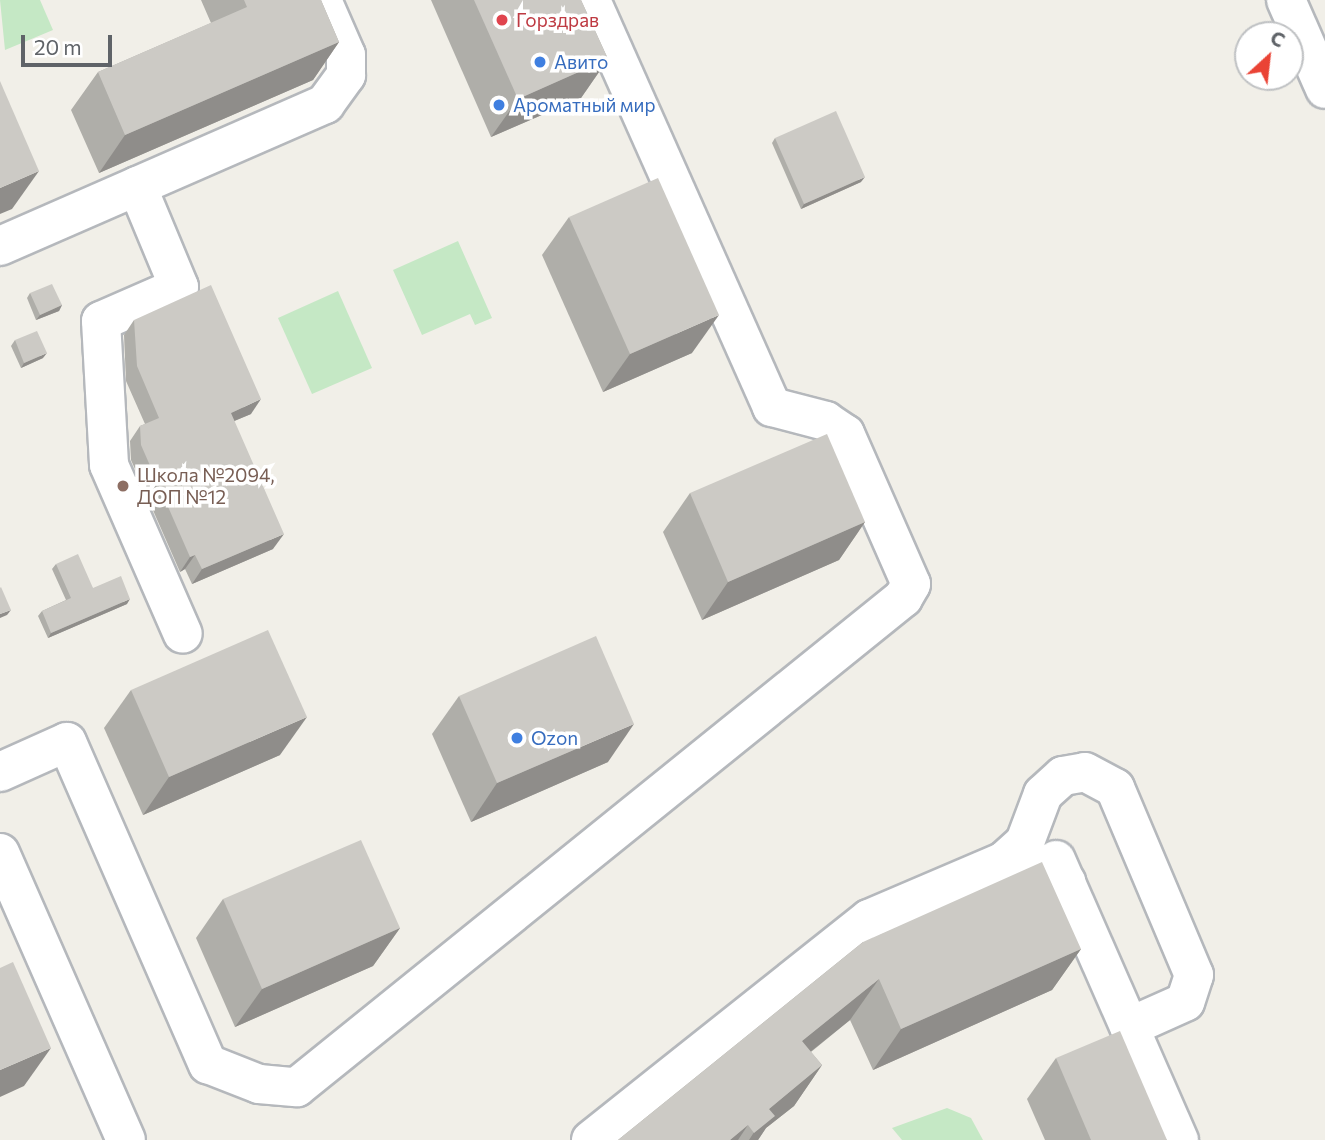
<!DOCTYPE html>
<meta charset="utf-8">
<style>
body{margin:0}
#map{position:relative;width:1325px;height:1140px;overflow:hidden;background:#f1efe8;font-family:Commissioner,sans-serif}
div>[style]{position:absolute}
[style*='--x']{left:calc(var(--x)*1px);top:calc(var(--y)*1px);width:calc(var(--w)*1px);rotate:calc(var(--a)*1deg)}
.green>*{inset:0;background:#c5e8c5}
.roads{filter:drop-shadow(2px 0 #b5b8bc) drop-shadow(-2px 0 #b5b8bc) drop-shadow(0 2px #b5b8bc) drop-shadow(0 -2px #b5b8bc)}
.minor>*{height:38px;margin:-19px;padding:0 19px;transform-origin:19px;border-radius:19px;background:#fff}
.wall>*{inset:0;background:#afaea9}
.shaded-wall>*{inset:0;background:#8f8d8a}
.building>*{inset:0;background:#cccac5}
.dots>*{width:19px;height:19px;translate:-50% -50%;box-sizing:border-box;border:4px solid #fff;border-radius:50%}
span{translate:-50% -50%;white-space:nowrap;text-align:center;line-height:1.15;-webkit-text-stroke:7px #fff;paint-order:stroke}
.health-label{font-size:19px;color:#be3a42}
.left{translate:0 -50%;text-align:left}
.shop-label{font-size:19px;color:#366cbe}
.education-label{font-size:19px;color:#785e54}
.north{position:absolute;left:1234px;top:21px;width:70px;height:70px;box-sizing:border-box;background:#fff;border:2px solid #bfc1c3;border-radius:50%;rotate:27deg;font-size:19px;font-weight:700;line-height:28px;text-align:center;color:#5f6368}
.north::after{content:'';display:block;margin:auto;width:24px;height:32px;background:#ea4335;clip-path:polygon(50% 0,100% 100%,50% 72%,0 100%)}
.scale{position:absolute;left:21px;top:35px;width:91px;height:32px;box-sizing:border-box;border:4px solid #5f6368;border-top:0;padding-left:9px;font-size:21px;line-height:24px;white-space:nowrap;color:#5f6368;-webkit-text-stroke:5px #fff;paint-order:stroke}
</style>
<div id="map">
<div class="green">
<i style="clip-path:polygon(0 0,40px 0,53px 30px,5px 50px)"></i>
<i style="clip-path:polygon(458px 241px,492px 318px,475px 325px,470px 314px,422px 335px,393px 270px)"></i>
<i style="clip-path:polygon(338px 291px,372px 368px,312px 394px,278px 318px)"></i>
<i style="clip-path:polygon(947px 1108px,971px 1118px,983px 1140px,902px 1140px,892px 1128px)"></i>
</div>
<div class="roads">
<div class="minor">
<i style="--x:1286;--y:0;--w:97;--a:66.3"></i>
<i style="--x:137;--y:186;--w:109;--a:67.4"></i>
<i style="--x:179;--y:287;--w:85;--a:156.4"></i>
<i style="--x:101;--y:321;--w:144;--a:86.8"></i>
<i style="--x:109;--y:465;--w:184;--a:66.4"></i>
<i style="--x:0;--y:246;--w:355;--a:-23.6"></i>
<i style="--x:325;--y:104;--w:36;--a:-54"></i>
<i style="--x:346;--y:75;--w:20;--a:-90"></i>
<i style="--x:346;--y:55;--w:60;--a:-113.6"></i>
<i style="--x:0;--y:772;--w:73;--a:-24.1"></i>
<i style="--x:67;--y:742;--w:352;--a:66.4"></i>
<i style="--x:208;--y:1064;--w:55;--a:21.4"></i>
<i style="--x:259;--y:1084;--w:38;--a:5"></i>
<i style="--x:297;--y:1087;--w:779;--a:-38.9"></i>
<i style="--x:903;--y:598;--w:16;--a:-60"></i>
<i style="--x:911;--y:584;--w:164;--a:-113.7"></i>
<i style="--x:845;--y:434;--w:23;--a:-146"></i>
<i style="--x:826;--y:421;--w:56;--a:-165.5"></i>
<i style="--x:772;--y:407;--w:445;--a:-114"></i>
<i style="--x:0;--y:853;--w:313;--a:66.3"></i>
<i style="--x:1056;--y:860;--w:306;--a:66.3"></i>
<i style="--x:1004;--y:861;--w:28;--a:-42"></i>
<i style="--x:1025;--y:842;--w:51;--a:-69.4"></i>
<i style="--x:1043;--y:794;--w:27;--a:-42"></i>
<i style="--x:1063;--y:776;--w:22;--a:-10"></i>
<i style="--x:1085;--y:772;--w:34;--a:28"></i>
<i style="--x:1115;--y:788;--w:203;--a:67.1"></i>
<i style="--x:1194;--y:975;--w:28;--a:108"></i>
<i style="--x:1185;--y:1002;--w:61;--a:155.9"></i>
<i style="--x:591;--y:1140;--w:355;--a:-38.5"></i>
<i style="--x:869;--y:919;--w:147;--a:-23.2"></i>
<i style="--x:1004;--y:861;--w:33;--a:3"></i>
<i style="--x:1037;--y:863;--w:35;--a:33"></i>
</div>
</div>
<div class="wall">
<i style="clip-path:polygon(201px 0,321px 0,339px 42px,313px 80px,99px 173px,71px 110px,98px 72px,211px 23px)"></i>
<i style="clip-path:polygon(431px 0,581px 0,608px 59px,581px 98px,491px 137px)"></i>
<i style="clip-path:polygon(775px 138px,861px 182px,801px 209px,772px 143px)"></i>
<i style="clip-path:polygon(569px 217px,692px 353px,603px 392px,542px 255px)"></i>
<i style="clip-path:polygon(30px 293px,62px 305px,59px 311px,36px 320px,27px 298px)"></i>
<i style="clip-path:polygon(134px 320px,251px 414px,234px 421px,273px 549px,192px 584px,185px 569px,180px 572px,131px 460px,130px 441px,140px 426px,145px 424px,126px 381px,124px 335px)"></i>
<i style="clip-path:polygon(15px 340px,43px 358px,21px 368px,11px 346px)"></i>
<i style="clip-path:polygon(690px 493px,865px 522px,839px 560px,702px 620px,663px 532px)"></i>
<i style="clip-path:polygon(56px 564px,93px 588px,127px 604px,48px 638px,38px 616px,42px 611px,66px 600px,52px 569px)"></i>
<i style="clip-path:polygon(131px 690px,280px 755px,143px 815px,104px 728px)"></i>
<i style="clip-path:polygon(459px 696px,608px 762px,471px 822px,432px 734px)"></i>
<i style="clip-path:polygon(223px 899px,400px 928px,373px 966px,235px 1027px,196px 938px)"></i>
<i style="clip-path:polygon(863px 942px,1081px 949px,1052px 990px,873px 1070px,850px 1020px,811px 1052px,822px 1065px,794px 1106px,766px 1128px,758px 1140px,618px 1140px)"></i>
<i style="clip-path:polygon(1056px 1058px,1167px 1140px,1045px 1140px,1027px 1099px)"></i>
</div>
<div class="shaded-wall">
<i style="clip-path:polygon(339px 42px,313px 80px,99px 173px,125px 135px)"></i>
<i style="clip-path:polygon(608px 59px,581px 98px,491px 137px,518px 99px)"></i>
<i style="clip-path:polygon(39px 171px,12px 209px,0 214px,0 188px)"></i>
<i style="clip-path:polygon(865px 177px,861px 182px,801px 209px,804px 204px)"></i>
<i style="clip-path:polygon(62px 305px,59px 311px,36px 320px,40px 315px)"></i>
<i style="clip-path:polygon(719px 315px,692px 353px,603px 392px,630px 354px)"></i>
<i style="clip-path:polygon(47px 353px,43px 358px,21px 368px,24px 363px)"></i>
<i style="clip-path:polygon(261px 399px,251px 414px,220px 427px,231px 413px)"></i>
<i style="clip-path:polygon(865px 522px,839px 560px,702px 620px,728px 582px)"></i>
<i style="clip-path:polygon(284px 534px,273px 549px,192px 584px,202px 569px)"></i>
<i style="clip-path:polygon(195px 555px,185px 569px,180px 572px,190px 557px)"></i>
<i style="clip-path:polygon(130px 599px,127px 604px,48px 638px,51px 633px)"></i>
<i style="clip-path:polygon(11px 610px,7px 615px,0 618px,0 614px)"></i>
<i style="clip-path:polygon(307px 717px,280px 755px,143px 815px,169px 777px)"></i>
<i style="clip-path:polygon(634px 724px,608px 762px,471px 822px,497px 783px)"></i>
<i style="clip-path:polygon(400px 928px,373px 966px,235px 1027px,262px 989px)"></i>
<i style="clip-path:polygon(1081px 949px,1052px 990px,873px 1070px,901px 1029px)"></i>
<i style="clip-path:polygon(879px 979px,850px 1020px,774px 1081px,802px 1041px)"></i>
<i style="clip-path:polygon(51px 1048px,24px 1086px,0 1097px,0 1070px)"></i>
<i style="clip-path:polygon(822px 1065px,794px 1106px,766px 1128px,758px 1140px,749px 1140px,769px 1109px)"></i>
<i style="clip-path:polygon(748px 1125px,738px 1140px,730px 1140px)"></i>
</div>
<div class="building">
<i style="clip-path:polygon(244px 0,321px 0,339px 42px,125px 135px,98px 72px,247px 7px)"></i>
<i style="clip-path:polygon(474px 0,581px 0,608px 59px,518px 99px)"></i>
<i style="clip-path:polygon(0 81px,39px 171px,0 188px)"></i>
<i style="clip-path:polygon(836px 111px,865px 177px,804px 204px,775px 138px)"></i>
<i style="clip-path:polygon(658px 178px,719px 315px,630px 354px,569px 217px)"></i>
<i style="clip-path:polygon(52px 284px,62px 305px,40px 315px,30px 293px)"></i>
<i style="clip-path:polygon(211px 285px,261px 399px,231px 413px,284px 534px,202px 569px,195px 555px,190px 557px,141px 445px,140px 426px,159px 418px,137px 366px,134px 320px)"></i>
<i style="clip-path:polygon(37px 331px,47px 353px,24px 363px,15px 340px)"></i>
<i style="clip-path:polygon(827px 434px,865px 522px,728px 582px,690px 493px)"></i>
<i style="clip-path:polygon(78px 554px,93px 588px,121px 576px,130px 599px,51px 633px,42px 611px,71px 598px,56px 564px)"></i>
<i style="clip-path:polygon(1px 587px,11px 610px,0 614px,0 588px)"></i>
<i style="clip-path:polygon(268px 630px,307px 717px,169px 777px,131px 690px)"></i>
<i style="clip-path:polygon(596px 636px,634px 724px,497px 783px,459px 696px)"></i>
<i style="clip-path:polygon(361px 840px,400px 928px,262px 989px,223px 899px)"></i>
<i style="clip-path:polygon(1042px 862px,1081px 949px,901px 1029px,879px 979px,802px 1041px,822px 1065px,769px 1109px,775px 1116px,754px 1133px,748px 1125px,730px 1140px,618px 1140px,863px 942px)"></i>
<i style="clip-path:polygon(13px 962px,51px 1048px,0 1070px,0 968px)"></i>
<i style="clip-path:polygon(1120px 1031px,1167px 1140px,1091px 1140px,1056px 1058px)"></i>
</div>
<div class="dots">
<i style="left:502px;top:20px;background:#e0444e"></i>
<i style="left:540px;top:62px;background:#3f7fe0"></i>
<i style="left:499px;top:105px;background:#3f7fe0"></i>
<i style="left:123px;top:486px;background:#8d6e63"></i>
<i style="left:517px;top:738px;background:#3f7fe0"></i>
</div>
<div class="health-label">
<span class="left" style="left:516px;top:20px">Горздрав</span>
</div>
<div class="shop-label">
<span class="left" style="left:554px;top:62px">Авито</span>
<span class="left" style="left:513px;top:105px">Ароматный мир</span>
<span class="left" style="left:531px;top:738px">Ozon</span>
</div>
<div class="education-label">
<span class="left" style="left:137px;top:486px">Школа №2094,<br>ДОП №12</span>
</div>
<div class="north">С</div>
<div class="scale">20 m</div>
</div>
